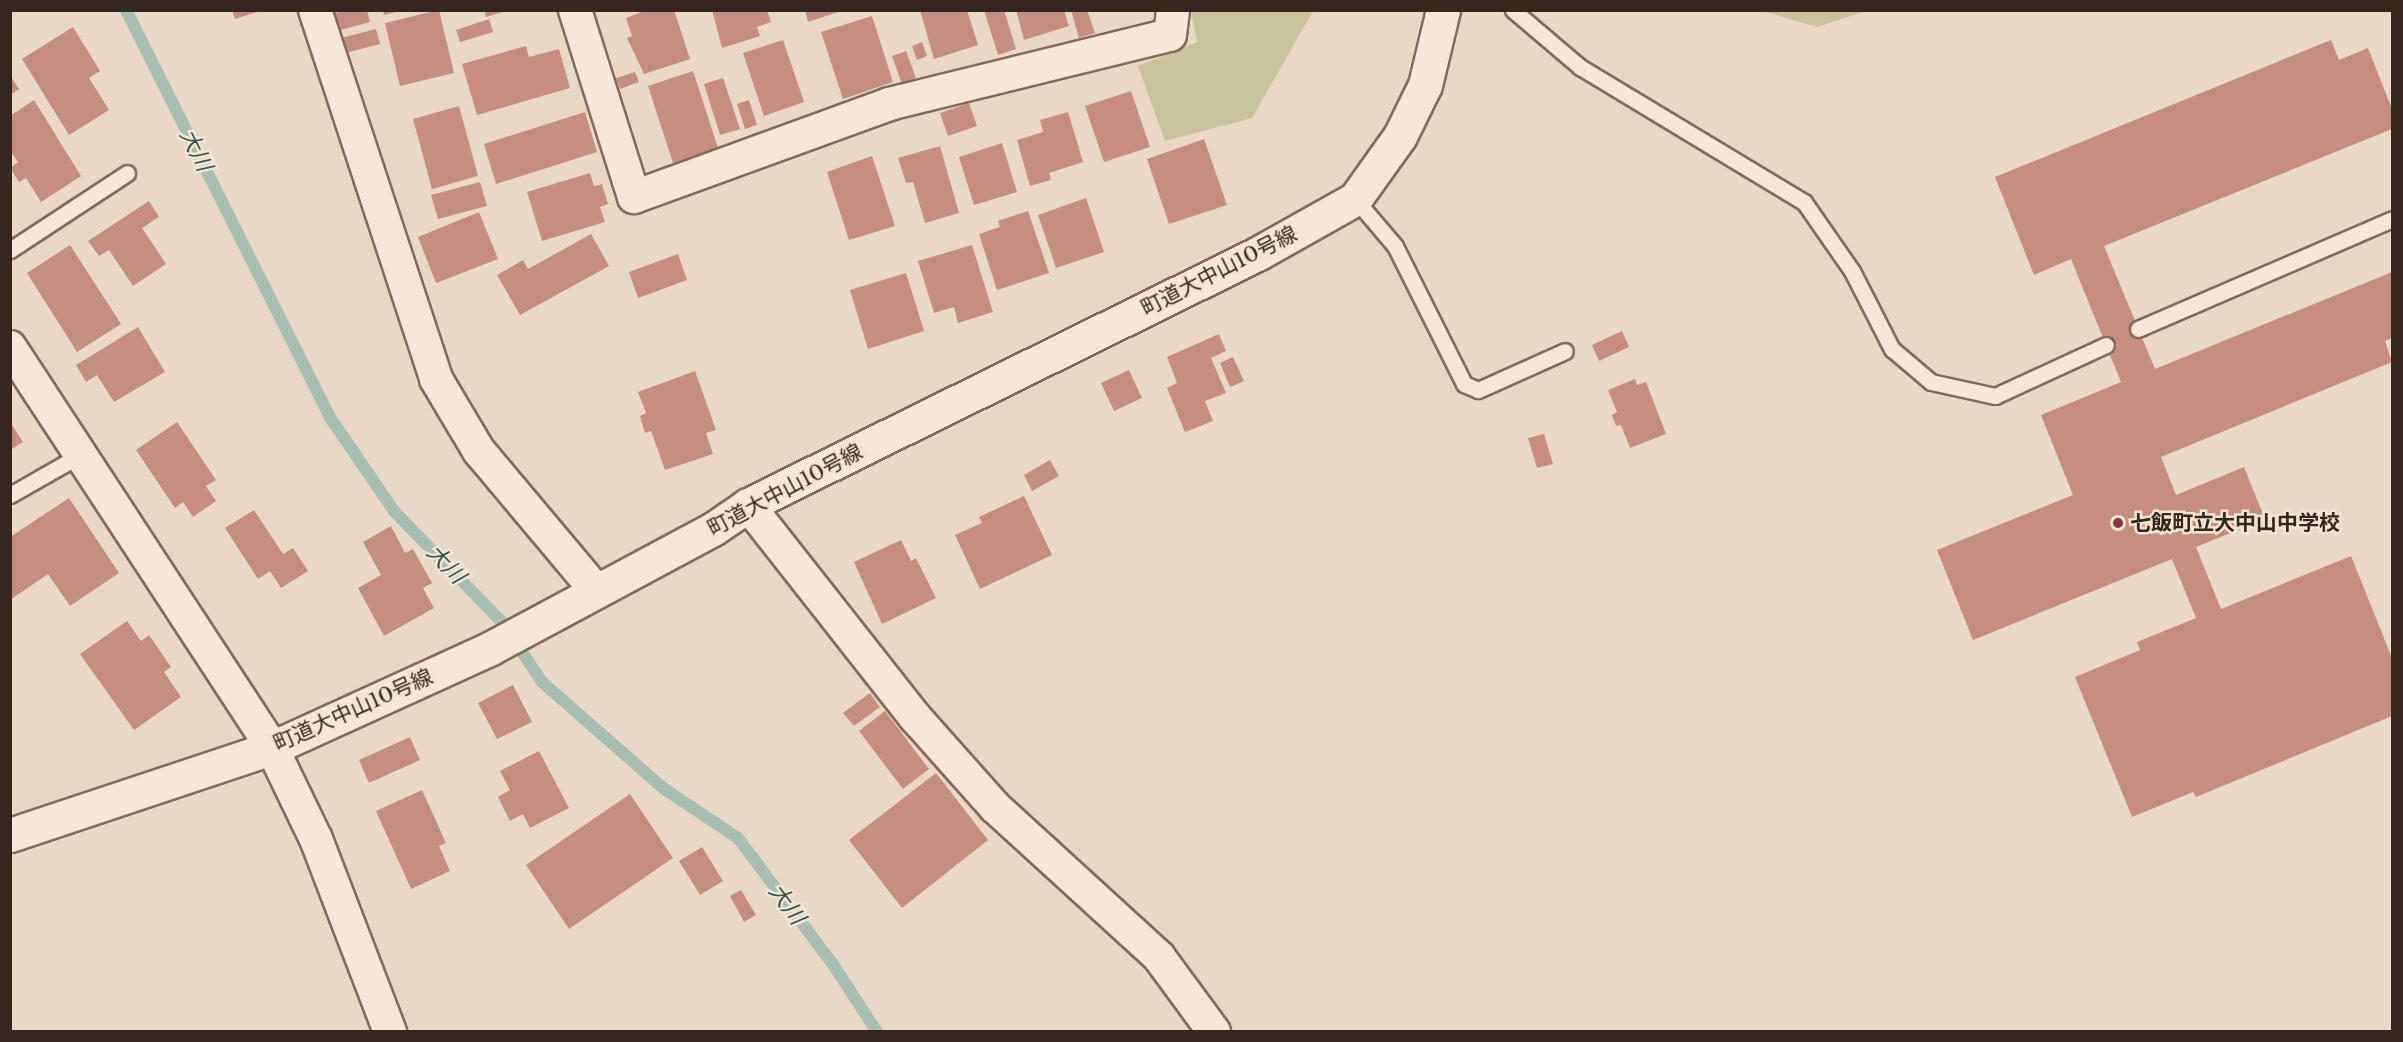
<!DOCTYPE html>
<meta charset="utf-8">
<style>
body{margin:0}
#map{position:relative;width:2403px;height:1042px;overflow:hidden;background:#ead8c6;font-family:"Libre Baskerville","Noto Sans JP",serif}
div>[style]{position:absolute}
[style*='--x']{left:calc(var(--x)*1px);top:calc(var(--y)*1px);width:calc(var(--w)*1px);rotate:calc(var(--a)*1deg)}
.green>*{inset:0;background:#c7c39b}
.stream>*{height:12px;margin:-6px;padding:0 6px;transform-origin:6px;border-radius:6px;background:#a7beb2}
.building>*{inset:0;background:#c58e7f}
.roads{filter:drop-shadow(2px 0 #846a5d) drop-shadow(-2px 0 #846a5d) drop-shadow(0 2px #846a5d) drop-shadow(0 -2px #846a5d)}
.service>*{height:15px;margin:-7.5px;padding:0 7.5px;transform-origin:7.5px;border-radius:7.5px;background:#f6e7d8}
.minor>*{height:32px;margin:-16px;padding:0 16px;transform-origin:16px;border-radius:16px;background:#f6e7d8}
.tertiary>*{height:33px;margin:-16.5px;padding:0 16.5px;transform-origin:16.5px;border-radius:16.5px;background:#f6e7d8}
.dots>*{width:16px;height:16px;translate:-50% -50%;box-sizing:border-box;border:3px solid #f2e4d5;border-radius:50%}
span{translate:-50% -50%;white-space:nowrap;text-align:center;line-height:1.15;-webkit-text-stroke:5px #f2e4d5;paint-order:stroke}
.street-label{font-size:21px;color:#352620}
.poi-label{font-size:21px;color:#352620;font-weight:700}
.left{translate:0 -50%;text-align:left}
.water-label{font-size:22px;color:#30534a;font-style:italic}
.frame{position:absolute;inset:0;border:12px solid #352620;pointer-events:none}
</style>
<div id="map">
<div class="green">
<i style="clip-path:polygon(1191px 11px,1313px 11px,1252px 118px,1165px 141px,1138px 66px,1197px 42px)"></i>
<i style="clip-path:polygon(1763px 11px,1866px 10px,1866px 11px,1817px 27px)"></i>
</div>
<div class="stream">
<i style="--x:126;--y:10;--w:454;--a:63.4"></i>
<i style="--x:329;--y:416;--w:115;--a:55.6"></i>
<i style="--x:394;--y:511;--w:156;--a:45.8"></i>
<i style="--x:503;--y:623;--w:71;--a:56.5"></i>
<i style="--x:542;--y:682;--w:161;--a:41.2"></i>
<i style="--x:663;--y:788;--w:90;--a:33.7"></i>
<i style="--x:738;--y:838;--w:160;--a:53.1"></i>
<i style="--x:834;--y:966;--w:79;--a:56.9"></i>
</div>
<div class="building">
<i style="clip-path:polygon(232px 10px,260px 10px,260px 11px,235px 19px)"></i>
<i style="clip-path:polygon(345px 10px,367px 10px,370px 22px,337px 31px,332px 14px)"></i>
<i style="clip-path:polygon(383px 10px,399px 10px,400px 11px,384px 15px)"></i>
<i style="clip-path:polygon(439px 10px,454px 73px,400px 86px,385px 23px)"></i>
<i style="clip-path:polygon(484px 10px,506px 10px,506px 11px,486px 17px)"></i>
<i style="clip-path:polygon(647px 10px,674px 10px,690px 59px,644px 74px,627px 38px,632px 36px,626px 18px)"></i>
<i style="clip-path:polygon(712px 10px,767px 10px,771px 22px,757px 27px,760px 36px,722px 48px)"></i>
<i style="clip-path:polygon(805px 10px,841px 10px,841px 11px,808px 22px)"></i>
<i style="clip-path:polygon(920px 10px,967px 10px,978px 45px,934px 59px)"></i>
<i style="clip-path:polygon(984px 10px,1004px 10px,1016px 49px,998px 55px)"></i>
<i style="clip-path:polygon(1016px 10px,1064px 10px,1069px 26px,1024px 40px)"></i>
<i style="clip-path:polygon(1071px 10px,1087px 10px,1095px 33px,1079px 38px)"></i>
<i style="clip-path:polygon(872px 16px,893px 82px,843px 99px,821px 32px)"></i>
<i style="clip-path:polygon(489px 19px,493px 32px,460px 42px,456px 30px)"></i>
<i style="clip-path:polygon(73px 27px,100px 71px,89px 78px,109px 110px,69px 135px,22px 59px)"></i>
<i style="clip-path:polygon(376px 29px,380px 44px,345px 53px,341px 38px)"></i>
<i style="clip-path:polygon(783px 40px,804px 102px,764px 116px,743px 53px)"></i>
<i style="clip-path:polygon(2331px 40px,2339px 60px,2368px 48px,2392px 109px,2392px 129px,2104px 246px,2155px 369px,2392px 272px,2392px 338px,2385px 341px,2392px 362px,2161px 457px,2176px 495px,2244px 467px,2265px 519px,2196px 547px,2221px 609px,2351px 556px,2392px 658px,2392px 716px,2196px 797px,2193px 792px,2132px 817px,2075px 677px,2140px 650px,2137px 642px,2196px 618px,2172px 559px,1973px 640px,1937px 550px,2073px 495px,2041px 415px,2121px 382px,2071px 259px,2034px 275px,1995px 177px)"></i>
<i style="clip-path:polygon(922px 42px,927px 56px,917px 60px,912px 46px)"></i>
<i style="clip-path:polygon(526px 46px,529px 57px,559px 49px,570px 88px,477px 115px,462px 64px)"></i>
<i style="clip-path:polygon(906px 51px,916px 78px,902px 84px,892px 56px)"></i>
<i style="clip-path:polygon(693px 71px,718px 148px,673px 163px,648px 86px)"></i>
<i style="clip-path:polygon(635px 72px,639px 82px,620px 89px,616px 78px)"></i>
<i style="clip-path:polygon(10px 75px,19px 89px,10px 95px)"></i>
<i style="clip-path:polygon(723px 78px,740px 129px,720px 135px,704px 84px)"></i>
<i style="clip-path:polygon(1131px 91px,1150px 147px,1104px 162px,1085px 106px)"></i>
<i style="clip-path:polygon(34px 100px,81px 176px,41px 202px,26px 178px,19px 182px,10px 168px,18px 162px,10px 151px,10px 116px)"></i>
<i style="clip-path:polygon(749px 100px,757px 125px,745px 129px,737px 104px)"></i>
<i style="clip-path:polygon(969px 103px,977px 126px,948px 136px,940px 113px)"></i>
<i style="clip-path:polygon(459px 106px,478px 176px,432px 189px,413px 119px)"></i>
<i style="clip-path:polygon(585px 112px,597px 152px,496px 184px,484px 144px)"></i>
<i style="clip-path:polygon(1068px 112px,1083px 162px,1049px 173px,1051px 180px,1030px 186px,1017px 140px,1043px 132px,1040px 120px)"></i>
<i style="clip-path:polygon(1204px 139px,1227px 205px,1169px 224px,1147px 159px)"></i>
<i style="clip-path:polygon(1002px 143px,1017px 192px,974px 205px,959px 157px)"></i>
<i style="clip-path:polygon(940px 146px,959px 213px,925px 223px,913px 182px,906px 183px,898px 158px)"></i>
<i style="clip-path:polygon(872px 156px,895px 226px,849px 240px,827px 172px)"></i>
<i style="clip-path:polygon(590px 173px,594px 186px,602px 184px,608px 204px,600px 207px,605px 222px,542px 241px,527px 192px)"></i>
<i style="clip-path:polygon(480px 182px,487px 206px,438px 219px,431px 195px)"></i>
<i style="clip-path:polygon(1086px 198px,1104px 252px,1056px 268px,1038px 215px)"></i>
<i style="clip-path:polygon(149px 201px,159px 217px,142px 228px,166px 264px,133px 286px,109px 250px,99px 256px,88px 241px)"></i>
<i style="clip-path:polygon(1028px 211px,1049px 273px,997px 290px,979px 234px,1000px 227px,998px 221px)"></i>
<i style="clip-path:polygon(479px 212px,498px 259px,436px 283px,418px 237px)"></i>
<i style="clip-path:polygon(591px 234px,609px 266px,520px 315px,497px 275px,523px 260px,528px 269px)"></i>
<i style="clip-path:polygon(70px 245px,121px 324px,77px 352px,27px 273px)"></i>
<i style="clip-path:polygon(972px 245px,993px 312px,958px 323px,954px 307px,934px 313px,918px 261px)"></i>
<i style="clip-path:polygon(678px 254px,687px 280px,638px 298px,629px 272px)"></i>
<i style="clip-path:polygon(906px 273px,924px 331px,868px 349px,850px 290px)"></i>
<i style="clip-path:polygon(138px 327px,165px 372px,114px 402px,97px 375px,86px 382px,76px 365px)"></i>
<i style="clip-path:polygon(1622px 331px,1629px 347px,1599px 361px,1592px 345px)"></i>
<i style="clip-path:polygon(1219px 334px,1226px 351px,1211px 358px,1226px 393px,1205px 401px,1213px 421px,1185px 432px,1167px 388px,1177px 383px,1167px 357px)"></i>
<i style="clip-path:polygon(1233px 357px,1244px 381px,1230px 387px,1220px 363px)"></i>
<i style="clip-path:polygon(1129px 370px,1142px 398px,1114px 411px,1101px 383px)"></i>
<i style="clip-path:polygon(695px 371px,716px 430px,706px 433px,713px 454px,665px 470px,651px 431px,645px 433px,640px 416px,646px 413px,638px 392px)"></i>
<i style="clip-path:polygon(1635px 379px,1637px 385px,1646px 382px,1666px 434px,1630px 448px,1621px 425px,1616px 426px,1612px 415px,1617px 412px,1608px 390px)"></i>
<i style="clip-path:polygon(10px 422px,23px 442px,10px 450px)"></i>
<i style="clip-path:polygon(177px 422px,216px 480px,206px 486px,216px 501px,193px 517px,183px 502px,175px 508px,136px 450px)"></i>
<i style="clip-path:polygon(1544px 434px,1553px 464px,1537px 468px,1528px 438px)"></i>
<i style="clip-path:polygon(1050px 460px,1059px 476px,1032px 491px,1024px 475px)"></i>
<i style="clip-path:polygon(1024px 496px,1052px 555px,980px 589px,955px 535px,982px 523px,979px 517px)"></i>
<i style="clip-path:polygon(69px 498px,119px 573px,70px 606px,48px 574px,10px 600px,10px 537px)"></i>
<i style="clip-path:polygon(254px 510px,283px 554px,293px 548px,308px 571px,281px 588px,270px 571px,258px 579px,225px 528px)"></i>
<i style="clip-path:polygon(391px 526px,405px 553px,413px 549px,432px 583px,423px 588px,434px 608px,384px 636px,358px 588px,381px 575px,363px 542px)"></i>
<i style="clip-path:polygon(901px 540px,911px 561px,916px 558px,936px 598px,882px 624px,854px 562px)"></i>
<i style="clip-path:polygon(127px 621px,141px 641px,149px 635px,171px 667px,164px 672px,181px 697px,134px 730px,80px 654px)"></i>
<i style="clip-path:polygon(513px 685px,532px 722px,497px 739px,478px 703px)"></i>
<i style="clip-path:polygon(870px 693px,880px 707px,854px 726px,843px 713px)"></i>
<i style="clip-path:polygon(885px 711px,929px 769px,903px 789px,859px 731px)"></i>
<i style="clip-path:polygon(410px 737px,420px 760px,369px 783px,359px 760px)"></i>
<i style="clip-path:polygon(539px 751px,569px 808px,530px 828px,523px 814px,510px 821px,498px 797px,510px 790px,500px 771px)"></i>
<i style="clip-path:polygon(936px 773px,988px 840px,902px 908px,849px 840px)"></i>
<i style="clip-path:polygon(422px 790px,446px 843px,439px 846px,450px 871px,411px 889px,376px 811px)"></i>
<i style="clip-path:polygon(630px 794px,673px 858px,569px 929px,526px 865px)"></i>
<i style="clip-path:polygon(702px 847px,723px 881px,700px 895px,679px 861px)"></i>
<i style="clip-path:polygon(741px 890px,756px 915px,744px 922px,730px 896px)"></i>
</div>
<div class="roads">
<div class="service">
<i style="--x:1513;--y:10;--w:88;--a:40.4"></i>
<i style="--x:1580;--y:67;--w:262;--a:31.1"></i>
<i style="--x:1804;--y:202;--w:84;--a:55.2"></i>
<i style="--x:1852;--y:271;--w:88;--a:62.9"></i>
<i style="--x:1892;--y:349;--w:51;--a:40.2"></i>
<i style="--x:1931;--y:382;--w:66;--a:12.3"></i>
<i style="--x:1995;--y:396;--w:122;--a:-24.7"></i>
<i style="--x:1355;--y:199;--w:62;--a:49.6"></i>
<i style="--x:1395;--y:246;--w:154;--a:63.4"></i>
<i style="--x:1464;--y:384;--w:15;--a:23"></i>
<i style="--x:1478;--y:390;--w:95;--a:-24.1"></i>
<i style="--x:10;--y:250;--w:140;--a:-33.3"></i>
<i style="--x:2138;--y:329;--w:277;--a:-23.4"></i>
<i style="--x:10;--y:495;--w:83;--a:-29.7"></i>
</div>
<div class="minor">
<i style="--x:315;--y:10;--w:388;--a:71.8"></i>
<i style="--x:436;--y:379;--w:84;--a:59.2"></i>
<i style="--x:479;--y:451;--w:180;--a:50"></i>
<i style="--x:575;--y:10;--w:196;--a:72.5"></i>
<i style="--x:634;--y:197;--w:271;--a:-20"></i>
<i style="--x:889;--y:104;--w:289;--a:-13.8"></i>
<i style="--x:1170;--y:35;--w:25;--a:-83"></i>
<i style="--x:10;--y:347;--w:479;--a:56.8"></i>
<i style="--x:272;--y:748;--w:101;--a:64.2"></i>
<i style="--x:316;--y:839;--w:207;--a:69"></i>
<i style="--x:748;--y:505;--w:270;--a:51.8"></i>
<i style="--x:915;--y:717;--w:120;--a:48.4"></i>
<i style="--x:995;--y:807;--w:222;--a:42.4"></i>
<i style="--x:1159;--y:957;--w:93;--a:53.7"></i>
</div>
<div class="tertiary">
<i style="--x:10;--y:835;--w:276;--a:-18.4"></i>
<i style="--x:272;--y:748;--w:239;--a:-24.5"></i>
<i style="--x:489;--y:649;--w:254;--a:-28.2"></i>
<i style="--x:713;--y:529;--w:42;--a:-34.4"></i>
<i style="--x:748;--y:505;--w:568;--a:-26.25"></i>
<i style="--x:1257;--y:254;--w:112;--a:-29.3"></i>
<i style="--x:1355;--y:199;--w:77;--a:-54.5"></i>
<i style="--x:1400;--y:136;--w:57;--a:-63.9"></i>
<i style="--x:1425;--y:85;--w:77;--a:-76.5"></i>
</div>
</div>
<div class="dots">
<i style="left:2118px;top:523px;background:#8d3346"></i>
</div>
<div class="street-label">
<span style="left:1219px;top:271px;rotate:-27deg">町道大中山10号線</span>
<span style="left:785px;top:490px;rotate:-28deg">町道大中山10号線</span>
<span style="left:353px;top:710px;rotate:-24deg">町道大中山10号線</span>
</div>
<div class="poi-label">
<span class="left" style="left:2130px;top:523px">七飯町立大中山中学校</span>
</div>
<div class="water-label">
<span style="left:196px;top:150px;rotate:63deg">大川</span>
<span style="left:446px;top:564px;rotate:46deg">大川</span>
<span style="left:787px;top:904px;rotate:53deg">大川</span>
</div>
<div class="frame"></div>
</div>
